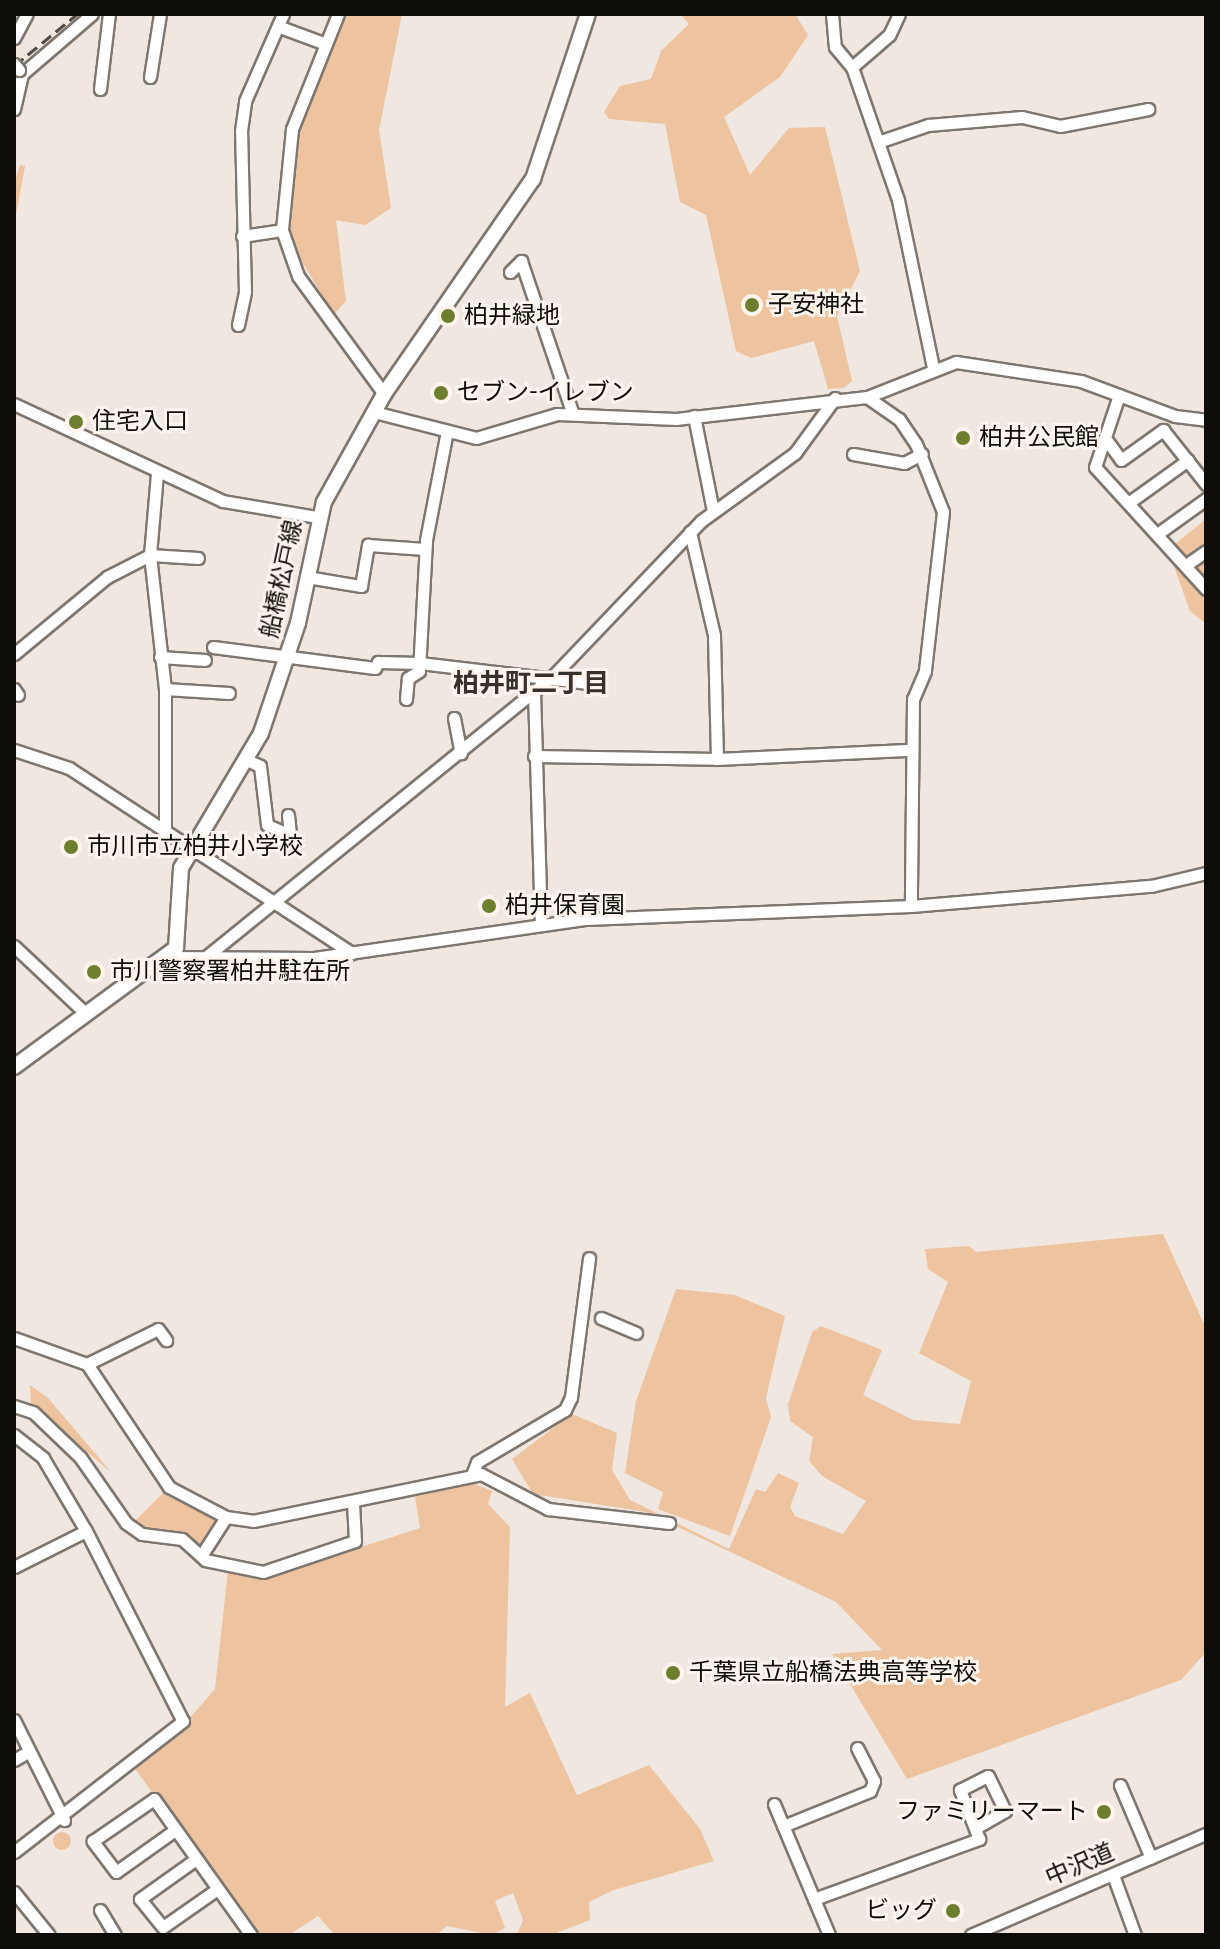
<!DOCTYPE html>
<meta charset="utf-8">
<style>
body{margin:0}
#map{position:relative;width:1220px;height:1949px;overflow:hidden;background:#efe7e0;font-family:"Fira Sans Condensed","Noto Sans JP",sans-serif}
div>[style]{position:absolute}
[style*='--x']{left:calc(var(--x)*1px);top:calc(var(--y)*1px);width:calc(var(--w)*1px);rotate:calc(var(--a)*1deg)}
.green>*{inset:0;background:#edc49f}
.round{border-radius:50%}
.roads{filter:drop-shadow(2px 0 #7e7770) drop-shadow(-2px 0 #7e7770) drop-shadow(0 2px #7e7770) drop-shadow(0 -2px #7e7770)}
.minor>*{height:11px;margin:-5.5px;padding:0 5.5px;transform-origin:5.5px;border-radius:5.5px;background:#fff}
.major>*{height:14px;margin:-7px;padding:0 7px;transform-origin:7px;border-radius:7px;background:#fff}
.rail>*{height:3px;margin-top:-1.5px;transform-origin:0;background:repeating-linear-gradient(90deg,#4f4b47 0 12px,transparent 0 18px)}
.bridges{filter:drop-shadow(2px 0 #7e7770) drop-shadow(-2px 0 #7e7770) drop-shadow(0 2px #7e7770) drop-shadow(0 -2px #7e7770)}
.minor-bridge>*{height:11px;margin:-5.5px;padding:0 5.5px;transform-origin:5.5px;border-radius:5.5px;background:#fff}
.dots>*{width:22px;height:22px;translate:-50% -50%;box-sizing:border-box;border:4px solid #fdf4ed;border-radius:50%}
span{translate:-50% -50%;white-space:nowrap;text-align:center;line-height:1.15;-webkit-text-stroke:6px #fdf4ed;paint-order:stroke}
.poi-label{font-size:24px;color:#0f0d0a}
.left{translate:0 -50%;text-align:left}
.right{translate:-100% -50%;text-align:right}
.street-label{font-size:24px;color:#0f0d0a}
.neighbourhood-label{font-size:26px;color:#37312b;font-weight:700}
.frame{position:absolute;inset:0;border:16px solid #0f0d0a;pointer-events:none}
</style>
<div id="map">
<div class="green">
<i style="clip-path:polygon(346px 14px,402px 14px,379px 130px,391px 208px,365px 225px,336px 220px,346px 301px,334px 314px,291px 244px,291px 209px,300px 120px)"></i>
<i style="clip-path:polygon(680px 14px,795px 14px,808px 35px,780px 77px,724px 117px,750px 175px,789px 128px,825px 127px,860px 271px,837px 316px,852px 381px,844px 388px,828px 389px,814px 341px,751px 358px,736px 351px,706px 215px,680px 202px,665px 124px,609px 119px,604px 112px,620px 86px,651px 79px,661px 51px,689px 24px)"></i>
<i style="clip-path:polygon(20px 165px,25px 166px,14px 226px,14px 183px)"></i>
<i style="clip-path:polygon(1206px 519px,1206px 624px,1190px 611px,1168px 550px)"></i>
<i style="clip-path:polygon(1163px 1234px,1206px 1328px,1206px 1652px,1181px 1680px,907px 1779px,832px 1654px,882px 1650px,836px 1602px,646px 1512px,533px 1494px,512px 1459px,572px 1414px,617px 1433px,612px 1470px,630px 1500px,729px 1549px,756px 1489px,765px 1492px,778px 1473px,799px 1483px,790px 1507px,795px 1516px,843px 1534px,866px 1501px,822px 1476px,809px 1461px,813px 1437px,790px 1421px,788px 1404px,812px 1332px,821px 1326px,882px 1350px,863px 1395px,913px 1420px,960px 1424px,971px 1381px,919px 1353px,948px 1282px,928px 1269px,925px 1249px,969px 1246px,976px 1252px)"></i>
<i style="clip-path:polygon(676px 1289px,735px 1295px,785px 1316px,766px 1398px,771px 1417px,730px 1536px,658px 1509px,663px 1492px,625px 1473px,636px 1401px)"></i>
<i style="clip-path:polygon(30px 1385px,48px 1398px,112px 1473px,31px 1405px)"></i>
<i style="clip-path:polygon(470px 1482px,492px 1491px,488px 1504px,510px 1527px,505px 1707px,530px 1693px,577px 1795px,649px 1765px,700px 1829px,714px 1861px,614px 1890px,589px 1902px,590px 1920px,551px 1935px,517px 1935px,523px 1920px,513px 1893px,495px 1901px,505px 1928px,492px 1935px,447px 1926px,436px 1935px,335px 1935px,318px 1916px,289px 1935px,255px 1935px,131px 1763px,186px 1722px,215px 1689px,228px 1570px,265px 1578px,420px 1528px,415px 1497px)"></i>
<i style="clip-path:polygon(166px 1490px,217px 1518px,201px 1547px,134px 1522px)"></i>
<i class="round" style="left:53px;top:1832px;width:18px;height:18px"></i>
</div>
<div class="roads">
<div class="minor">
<i style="--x:338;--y:14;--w:124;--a:111.8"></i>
<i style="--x:292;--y:129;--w:101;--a:95.7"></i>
<i style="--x:282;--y:230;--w:49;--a:70.8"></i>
<i style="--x:298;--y:276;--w:146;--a:53.9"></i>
<i style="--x:832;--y:14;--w:33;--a:85"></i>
<i style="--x:835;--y:47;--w:26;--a:50"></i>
<i style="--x:899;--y:14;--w:23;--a:115"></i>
<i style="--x:889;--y:35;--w:49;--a:139.1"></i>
<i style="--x:852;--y:67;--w:141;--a:70.9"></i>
<i style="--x:898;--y:200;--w:172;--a:78.2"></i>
<i style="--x:280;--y:27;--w:49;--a:20.3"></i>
<i style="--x:14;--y:38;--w:27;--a:-62"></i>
<i style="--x:150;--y:77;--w:64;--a:-81"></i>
<i style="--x:100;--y:89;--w:76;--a:-83.2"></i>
<i style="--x:14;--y:109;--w:36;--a:-77"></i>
<i style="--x:22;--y:74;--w:92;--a:-40.6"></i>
<i style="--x:881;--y:141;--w:50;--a:-18.8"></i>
<i style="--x:928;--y:125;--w:94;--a:-4.9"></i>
<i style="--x:1022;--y:117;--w:39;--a:13"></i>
<i style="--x:1060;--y:126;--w:90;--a:-10.9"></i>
<i style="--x:242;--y:236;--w:40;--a:-8.5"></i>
<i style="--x:510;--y:272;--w:16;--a:-45"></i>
<i style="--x:521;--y:261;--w:159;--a:71.3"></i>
<i style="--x:238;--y:325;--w:34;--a:-78"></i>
<i style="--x:245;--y:292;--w:161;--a:-91.4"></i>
<i style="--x:241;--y:131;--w:30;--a:-82"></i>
<i style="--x:245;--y:101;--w:95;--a:-66.4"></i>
<i style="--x:1119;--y:395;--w:76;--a:108.4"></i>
<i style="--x:1095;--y:467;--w:165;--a:47.7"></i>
<i style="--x:867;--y:397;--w:39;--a:35"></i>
<i style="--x:899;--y:419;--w:30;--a:56"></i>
<i style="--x:916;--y:444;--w:73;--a:68.3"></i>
<i style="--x:943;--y:512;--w:160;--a:96.5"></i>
<i style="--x:925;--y:671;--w:30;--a:113"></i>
<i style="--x:913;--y:699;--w:207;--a:90.6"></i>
<i style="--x:14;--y:404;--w:230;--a:24.9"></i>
<i style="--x:223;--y:501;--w:95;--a:9.7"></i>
<i style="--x:374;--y:412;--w:105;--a:14.3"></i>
<i style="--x:476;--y:438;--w:84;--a:-16.5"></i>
<i style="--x:557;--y:414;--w:119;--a:2.4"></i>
<i style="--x:676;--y:419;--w:192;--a:-6.6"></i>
<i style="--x:867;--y:397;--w:96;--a:-21.5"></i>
<i style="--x:956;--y:362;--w:126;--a:8.6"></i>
<i style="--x:1081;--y:381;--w:100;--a:20.4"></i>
<i style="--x:1175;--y:416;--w:31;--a:7"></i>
<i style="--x:694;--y:416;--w:97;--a:78.7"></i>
<i style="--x:1105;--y:438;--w:27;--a:54"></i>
<i style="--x:1121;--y:460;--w:52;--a:-35.5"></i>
<i style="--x:1163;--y:430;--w:69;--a:51.5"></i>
<i style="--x:853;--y:454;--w:52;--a:10"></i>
<i style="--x:904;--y:463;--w:20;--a:-27"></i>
<i style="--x:1131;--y:501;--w:70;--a:-35.7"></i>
<i style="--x:1160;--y:532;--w:57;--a:-35.7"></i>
<i style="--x:1186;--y:565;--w:24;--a:-35"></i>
<i style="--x:307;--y:577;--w:55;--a:9.5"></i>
<i style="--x:361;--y:586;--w:42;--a:-80.3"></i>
<i style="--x:368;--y:545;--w:57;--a:4"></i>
<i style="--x:213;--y:647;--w:163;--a:7.4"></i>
<i style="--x:375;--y:668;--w:7;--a:-63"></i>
<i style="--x:378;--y:662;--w:42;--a:1.4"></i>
<i style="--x:420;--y:663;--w:169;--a:6.8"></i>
<i style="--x:14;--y:654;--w:121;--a:-39.6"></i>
<i style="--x:107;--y:577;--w:48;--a:-27.1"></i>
<i style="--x:150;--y:555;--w:81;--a:-85.1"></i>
<i style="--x:160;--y:657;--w:45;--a:3.8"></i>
<i style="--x:14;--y:689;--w:7;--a:56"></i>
<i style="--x:165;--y:689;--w:64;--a:3.6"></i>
<i style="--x:534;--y:691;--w:234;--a:88.3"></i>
<i style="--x:406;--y:699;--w:21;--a:-85"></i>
<i style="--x:408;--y:678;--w:13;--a:-32"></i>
<i style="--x:419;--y:671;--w:131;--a:-86.9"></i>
<i style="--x:426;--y:540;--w:106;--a:-79.1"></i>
<i style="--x:454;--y:718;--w:36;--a:79"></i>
<i style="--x:14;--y:750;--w:58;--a:18.1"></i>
<i style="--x:69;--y:768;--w:338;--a:33.2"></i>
<i style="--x:534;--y:756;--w:183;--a:0.9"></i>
<i style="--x:717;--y:759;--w:124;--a:-91.4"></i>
<i style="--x:714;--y:635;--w:106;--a:-103.1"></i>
<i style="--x:717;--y:759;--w:194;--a:-2.7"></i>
<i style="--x:249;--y:761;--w:12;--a:24"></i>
<i style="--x:260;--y:766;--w:59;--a:83.2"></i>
<i style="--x:267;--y:825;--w:25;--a:23"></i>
<i style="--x:288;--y:815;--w:28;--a:84"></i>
<i style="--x:165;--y:834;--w:145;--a:-90"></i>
<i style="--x:165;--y:689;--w:135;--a:-96.4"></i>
<i style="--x:150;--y:555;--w:48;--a:3.6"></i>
<i style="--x:14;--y:946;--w:96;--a:43.3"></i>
<i style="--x:207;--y:956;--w:445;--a:-39"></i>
<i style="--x:553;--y:676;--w:214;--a:-46.3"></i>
<i style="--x:701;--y:521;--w:116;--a:-35.9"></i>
<i style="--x:795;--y:453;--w:68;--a:-54"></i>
<i style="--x:166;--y:957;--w:148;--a:0.4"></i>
<i style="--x:314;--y:958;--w:275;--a:-8.2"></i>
<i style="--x:586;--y:919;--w:325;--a:-2.3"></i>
<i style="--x:911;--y:906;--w:241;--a:-4.8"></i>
<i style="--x:1151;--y:886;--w:57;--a:-13.3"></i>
<i style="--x:601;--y:1318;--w:38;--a:23"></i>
<i style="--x:14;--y:1338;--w:77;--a:19.6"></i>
<i style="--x:87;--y:1364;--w:148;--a:56.3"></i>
<i style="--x:169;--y:1487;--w:64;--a:27.8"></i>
<i style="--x:226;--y:1517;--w:27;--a:8"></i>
<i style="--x:253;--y:1521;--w:233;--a:-11.6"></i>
<i style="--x:481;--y:1474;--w:76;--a:27.6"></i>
<i style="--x:548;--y:1509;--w:122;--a:6.6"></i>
<i style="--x:87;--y:1364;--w:79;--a:-26.2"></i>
<i style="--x:158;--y:1329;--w:14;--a:54"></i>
<i style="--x:14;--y:1406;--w:20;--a:18"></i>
<i style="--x:33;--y:1412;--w:65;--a:43.8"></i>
<i style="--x:80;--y:1457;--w:80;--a:55.1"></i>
<i style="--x:126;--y:1523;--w:19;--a:35"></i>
<i style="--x:142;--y:1534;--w:40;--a:7.1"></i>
<i style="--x:182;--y:1539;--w:31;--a:42"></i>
<i style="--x:205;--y:1560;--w:59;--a:11.7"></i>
<i style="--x:263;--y:1572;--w:97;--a:-18.6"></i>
<i style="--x:355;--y:1541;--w:38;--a:-93"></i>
<i style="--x:14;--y:1435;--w:37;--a:38"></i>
<i style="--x:43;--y:1458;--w:85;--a:59.5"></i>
<i style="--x:472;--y:1475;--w:14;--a:-69"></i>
<i style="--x:477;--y:1462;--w:102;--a:-30.6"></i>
<i style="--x:565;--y:1410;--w:14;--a:-65"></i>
<i style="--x:571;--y:1397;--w:140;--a:-82.6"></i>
<i style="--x:201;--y:1556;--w:46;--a:-57.3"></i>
<i style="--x:14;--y:1567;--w:80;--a:-26.6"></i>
<i style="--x:86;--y:1531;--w:213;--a:63"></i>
<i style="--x:183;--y:1721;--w:214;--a:142.2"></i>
<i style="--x:14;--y:1720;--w:112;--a:63.4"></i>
<i style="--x:14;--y:1760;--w:16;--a:-30"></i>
<i style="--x:1120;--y:1785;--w:79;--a:67"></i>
<i style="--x:774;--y:1804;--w:142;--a:67.2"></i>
<i style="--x:783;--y:1826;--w:94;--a:-21.9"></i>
<i style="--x:870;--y:1791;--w:11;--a:-68"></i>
<i style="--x:874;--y:1781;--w:37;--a:-117"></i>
<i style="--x:175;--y:1830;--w:72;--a:144.6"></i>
<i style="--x:116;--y:1872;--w:39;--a:-127"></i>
<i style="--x:93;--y:1841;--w:74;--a:-34.5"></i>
<i style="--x:154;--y:1799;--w:167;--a:54.5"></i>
<i style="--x:196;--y:1859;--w:69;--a:144.5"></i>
<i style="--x:140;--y:1899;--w:36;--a:51"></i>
<i style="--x:163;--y:1927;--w:65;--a:-34.9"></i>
<i style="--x:1113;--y:1875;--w:64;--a:69.9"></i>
<i style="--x:14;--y:1892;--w:55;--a:50.9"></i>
<i style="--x:814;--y:1899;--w:176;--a:-20"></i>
<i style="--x:979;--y:1839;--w:53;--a:-111.2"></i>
<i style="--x:960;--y:1790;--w:31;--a:-27"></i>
<i style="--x:988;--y:1776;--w:39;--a:64"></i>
<i style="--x:1005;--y:1811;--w:32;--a:150"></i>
<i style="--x:100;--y:1910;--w:29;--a:59"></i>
<i style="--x:971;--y:1935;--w:256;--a:-23.3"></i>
</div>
<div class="major">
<i style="--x:14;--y:1067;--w:201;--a:-36.3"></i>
<i style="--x:176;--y:948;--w:80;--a:-86.4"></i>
<i style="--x:181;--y:868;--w:157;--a:-59.3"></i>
<i style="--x:261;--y:733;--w:116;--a:-71.4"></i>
<i style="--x:298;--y:623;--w:124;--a:-77.9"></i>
<i style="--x:324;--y:502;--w:124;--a:-60.9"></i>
<i style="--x:384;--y:394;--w:262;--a:-55.3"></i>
<i style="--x:533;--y:179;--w:174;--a:-71.6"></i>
</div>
</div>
<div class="rail">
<i style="--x:14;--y:66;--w:82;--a:-39.5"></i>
</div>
<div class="bridges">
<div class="minor-bridge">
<i style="--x:14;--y:64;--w:8;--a:50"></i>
</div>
</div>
<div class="dots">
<i style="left:752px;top:305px;background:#6d7f2f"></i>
<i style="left:448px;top:316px;background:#6d7f2f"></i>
<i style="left:441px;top:393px;background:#6d7f2f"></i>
<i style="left:76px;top:422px;background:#6d7f2f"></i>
<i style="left:963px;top:438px;background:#6d7f2f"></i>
<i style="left:71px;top:847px;background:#6d7f2f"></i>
<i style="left:489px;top:906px;background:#6d7f2f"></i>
<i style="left:94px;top:972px;background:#6d7f2f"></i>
<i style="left:673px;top:1673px;background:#6d7f2f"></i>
<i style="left:1104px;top:1812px;background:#6d7f2f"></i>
<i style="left:953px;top:1911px;background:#6d7f2f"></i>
</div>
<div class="poi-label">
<span class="left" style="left:768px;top:305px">子安神社</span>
<span class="left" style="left:464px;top:316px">柏井緑地</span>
<span class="left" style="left:457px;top:393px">セブン-イレブン</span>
<span class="left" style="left:92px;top:422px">住宅入口</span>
<span class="left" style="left:979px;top:438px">柏井公民館</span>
<span class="left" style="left:87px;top:847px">市川市立柏井小学校</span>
<span class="left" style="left:505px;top:906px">柏井保育園</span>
<span class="left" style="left:110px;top:972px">市川警察署柏井駐在所</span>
<span class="left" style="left:689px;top:1673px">千葉県立船橋法典高等学校</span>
<span class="right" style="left:1088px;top:1812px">ファミリーマート</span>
<span class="right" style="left:937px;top:1911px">ビッグ</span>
</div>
<div class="street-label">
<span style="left:282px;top:579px;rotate:-78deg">船橋松戸線</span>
<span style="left:1080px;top:1865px;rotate:-23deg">中沢道</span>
</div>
<div class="neighbourhood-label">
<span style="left:531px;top:684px">柏井町二丁目</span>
</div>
<div class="frame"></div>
</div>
